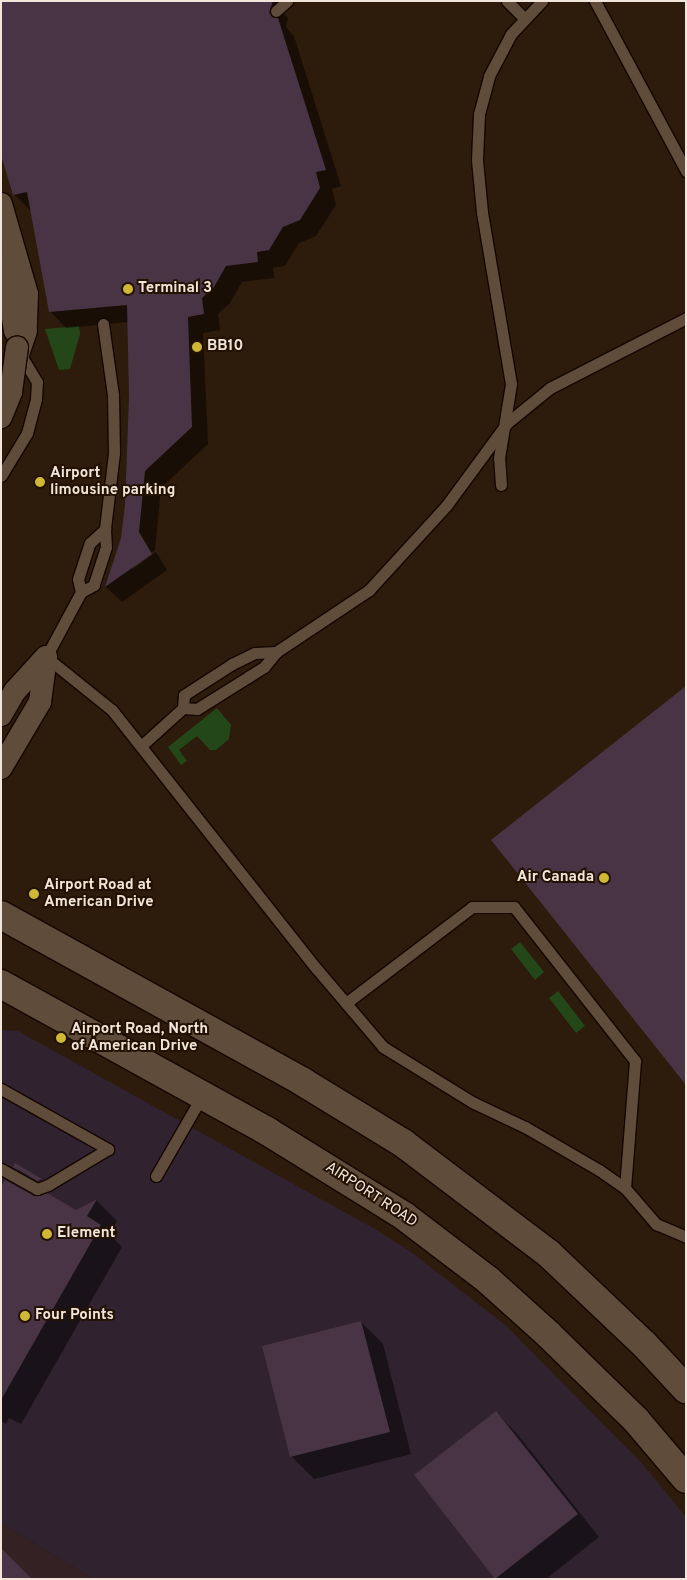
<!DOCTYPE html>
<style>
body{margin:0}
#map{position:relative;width:687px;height:1580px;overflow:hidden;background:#2d1b0b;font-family:Overpass,sans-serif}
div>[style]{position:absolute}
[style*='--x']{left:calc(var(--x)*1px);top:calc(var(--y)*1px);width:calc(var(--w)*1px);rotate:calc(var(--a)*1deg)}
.commercial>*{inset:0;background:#30222e}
.industrial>*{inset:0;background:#342123}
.green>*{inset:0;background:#234719}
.shadow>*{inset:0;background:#0007}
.building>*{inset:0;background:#483444}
.roads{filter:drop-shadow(1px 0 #140600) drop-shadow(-1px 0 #140600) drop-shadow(0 1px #140600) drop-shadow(0 -1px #140600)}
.lane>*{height:11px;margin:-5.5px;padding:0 5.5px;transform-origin:5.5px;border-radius:5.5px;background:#604c3a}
.street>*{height:22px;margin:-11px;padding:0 11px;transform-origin:11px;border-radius:11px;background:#604c3a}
.secondary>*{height:28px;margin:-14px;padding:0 14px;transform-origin:14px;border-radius:14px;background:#604c3a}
.bridges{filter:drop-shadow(1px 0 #140600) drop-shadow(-1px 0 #140600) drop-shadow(0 1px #140600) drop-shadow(0 -1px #140600)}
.street-bridge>*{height:22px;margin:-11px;padding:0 11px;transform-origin:11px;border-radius:11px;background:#604c3a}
.dots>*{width:14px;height:14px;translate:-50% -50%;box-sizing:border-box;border:2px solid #231203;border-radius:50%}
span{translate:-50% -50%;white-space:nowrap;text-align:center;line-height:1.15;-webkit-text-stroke:4px #231203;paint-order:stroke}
.poi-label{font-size:15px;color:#f2e6db;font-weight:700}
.left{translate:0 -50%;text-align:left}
.right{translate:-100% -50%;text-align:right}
.street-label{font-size:15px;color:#f2e6db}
.frame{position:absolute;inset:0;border:2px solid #f2e6db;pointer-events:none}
</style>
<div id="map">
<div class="commercial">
<i style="clip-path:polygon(1px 1030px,18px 1031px,375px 1229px,411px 1252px,504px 1324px,642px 1463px,686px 1517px,686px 1579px,93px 1579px,1px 1523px)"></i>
</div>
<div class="industrial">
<i style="clip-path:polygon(1px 1523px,93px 1579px,1px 1579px)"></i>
</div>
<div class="green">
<i style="clip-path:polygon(79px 326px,80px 334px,70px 369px,59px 370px,45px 329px)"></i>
<i style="clip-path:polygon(217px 708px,231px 725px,229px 739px,216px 750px,210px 750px,197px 736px,179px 750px,187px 761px,181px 765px,168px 747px)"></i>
<i style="clip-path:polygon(520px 942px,544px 972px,535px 980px,511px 949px)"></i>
<i style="clip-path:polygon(558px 991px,585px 1026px,576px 1033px,549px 998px)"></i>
</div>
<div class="shadow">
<i style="clip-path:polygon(1px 1px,281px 1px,279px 9px,288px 18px,286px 27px,294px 36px,341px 186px,332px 189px,336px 205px,316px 236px,299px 243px,285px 266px,273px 268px,274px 278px,242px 282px,230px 303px,218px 314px,220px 330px,203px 333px,208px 444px,161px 488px,155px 550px,133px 566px,133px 569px,156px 552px,167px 570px,122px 602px,106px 587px,122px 538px,126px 505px,130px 396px,128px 322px,66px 328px,50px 311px,31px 211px,14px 194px)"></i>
<i style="clip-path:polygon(15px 1165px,41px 1180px,44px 1183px,18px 1171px)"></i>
<i style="clip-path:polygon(1px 1189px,76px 1211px,96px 1200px,117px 1221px,110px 1235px,122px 1247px,21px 1424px,9px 1418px,6px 1424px,1px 1421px)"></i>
<i style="clip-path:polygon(361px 1322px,383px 1344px,411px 1454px,314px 1479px,291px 1456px)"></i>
<i style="clip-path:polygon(496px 1412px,518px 1435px,599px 1537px,546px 1579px,497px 1579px,415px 1476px)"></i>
</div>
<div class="building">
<i style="clip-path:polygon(1px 1px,273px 1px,269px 13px,278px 18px,326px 170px,316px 172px,320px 188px,300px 220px,283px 227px,269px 250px,257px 252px,258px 262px,226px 266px,214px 287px,202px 298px,204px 314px,188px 317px,192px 427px,145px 471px,139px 532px,152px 554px,105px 587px,121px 538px,125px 505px,129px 396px,127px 305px,49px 312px,27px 192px,13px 195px,1px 155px)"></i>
<i style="clip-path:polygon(686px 686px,686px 1085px,491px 840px)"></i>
<i style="clip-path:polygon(15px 1163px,42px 1179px,38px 1181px,13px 1167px)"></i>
<i style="clip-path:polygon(5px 1180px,34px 1196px,47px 1193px,76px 1210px,97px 1199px,87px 1216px,101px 1225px,1px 1400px,1px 1186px)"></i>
<i style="clip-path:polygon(361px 1321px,390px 1432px,290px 1457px,262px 1346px)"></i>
<i style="clip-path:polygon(496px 1411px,578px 1514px,495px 1579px,414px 1475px)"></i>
<i style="clip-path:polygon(1px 1548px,32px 1579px,1px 1579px)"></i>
</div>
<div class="roads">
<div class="lane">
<i style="--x:507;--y:1;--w:25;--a:45"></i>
<i style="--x:595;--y:1;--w:193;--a:61.8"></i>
<i style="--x:276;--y:11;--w:15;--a:-42"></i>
<i style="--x:103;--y:324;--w:72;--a:82"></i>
<i style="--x:113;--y:395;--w:58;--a:89"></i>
<i style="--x:114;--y:453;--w:77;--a:96.8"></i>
<i style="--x:105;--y:529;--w:18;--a:87"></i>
<i style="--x:106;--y:547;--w:40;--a:108"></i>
<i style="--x:94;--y:585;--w:15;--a:152"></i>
<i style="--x:81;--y:592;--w:74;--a:118.3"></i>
<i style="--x:46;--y:657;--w:85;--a:38.8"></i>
<i style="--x:112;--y:710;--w:329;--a:51.7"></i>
<i style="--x:316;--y:968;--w:104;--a:49.7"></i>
<i style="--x:383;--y:1047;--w:105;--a:31.7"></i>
<i style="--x:472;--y:1102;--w:59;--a:25.3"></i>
<i style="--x:525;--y:1127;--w:86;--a:30.2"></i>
<i style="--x:599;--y:1170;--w:32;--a:35"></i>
<i style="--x:625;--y:1188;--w:48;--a:49.3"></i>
<i style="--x:656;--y:1224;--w:33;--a:23"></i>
<i style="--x:1;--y:476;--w:50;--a:-58.8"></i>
<i style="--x:27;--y:433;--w:35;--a:-75"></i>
<i style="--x:36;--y:399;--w:17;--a:-87"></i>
<i style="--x:37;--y:382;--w:35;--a:-121"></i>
<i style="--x:501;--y:485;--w:27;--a:-94"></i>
<i style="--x:499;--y:458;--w:75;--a:-80.8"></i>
<i style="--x:511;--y:384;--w:174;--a:-99.6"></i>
<i style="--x:482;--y:212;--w:52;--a:-95.5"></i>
<i style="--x:477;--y:160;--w:46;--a:-87.5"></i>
<i style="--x:479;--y:114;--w:39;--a:-75"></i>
<i style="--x:489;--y:76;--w:47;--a:-62.4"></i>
<i style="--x:511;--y:34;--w:45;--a:-46.8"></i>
<i style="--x:81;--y:592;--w:13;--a:-103"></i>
<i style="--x:78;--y:579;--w:38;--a:-72"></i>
<i style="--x:90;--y:543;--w:21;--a:-43"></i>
<i style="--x:183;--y:708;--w:13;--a:-86"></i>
<i style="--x:184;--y:695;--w:57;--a:-32.9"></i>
<i style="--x:232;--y:664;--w:25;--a:-26"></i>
<i style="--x:255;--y:653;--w:21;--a:-3"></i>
<i style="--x:141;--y:746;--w:57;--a:-42.1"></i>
<i style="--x:183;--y:708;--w:14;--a:4"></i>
<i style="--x:197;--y:709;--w:60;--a:-32.1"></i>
<i style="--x:248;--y:677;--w:19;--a:-32"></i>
<i style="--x:264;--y:667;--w:19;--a:-51"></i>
<i style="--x:276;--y:652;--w:112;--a:-33.7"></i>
<i style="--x:369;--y:590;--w:114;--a:-47.5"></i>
<i style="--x:446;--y:506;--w:103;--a:-53.7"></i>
<i style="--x:507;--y:423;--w:55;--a:-39.1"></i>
<i style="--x:550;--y:388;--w:153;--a:-27.2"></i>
<i style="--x:346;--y:1003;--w:158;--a:-37.3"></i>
<i style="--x:472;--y:907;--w:42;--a:0"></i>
<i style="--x:514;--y:907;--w:196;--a:51.8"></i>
<i style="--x:635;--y:1061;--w:127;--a:94.5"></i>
<i style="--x:1;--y:1089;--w:123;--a:29.3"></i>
<i style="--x:108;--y:1149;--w:70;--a:149"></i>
<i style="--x:48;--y:1185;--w:12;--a:160"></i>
<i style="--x:37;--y:1189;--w:41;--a:-150.9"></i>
<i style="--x:156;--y:1176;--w:92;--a:-60.1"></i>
</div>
<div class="street">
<i style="--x:1;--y:204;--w:94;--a:73.9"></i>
<i style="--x:27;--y:294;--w:37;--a:92"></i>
<i style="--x:26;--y:331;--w:37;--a:109"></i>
<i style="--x:4;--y:259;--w:73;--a:81.3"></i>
<i style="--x:1;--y:715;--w:28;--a:-60"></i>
<i style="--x:15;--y:691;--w:46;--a:-47.6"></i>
<i style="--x:1;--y:768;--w:77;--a:-59.4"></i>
<i style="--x:40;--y:702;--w:45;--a:-82.4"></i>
</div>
<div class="secondary">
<i style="--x:1;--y:915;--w:345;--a:28.9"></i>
<i style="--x:303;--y:1082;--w:117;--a:31.4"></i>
<i style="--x:403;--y:1143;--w:182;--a:37.2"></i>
<i style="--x:548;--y:1253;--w:132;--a:43.5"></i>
<i style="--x:644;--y:1344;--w:62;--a:47"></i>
<i style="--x:1;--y:984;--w:304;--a:28.9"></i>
<i style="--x:267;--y:1131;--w:161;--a:31.8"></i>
<i style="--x:404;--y:1216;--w:106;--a:37.3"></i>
<i style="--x:488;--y:1280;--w:81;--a:42"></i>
<i style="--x:548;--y:1334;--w:123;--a:44.3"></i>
<i style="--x:636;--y:1420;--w:77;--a:49.7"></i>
</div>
</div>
<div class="bridges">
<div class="street-bridge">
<i style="--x:1;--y:417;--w:27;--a:-68"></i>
<i style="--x:11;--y:392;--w:45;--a:-82.4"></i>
</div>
</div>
<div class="dots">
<i style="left:128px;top:289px;background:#d0b736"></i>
<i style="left:197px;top:347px;background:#d0b736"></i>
<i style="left:40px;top:482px;background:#d0b736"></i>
<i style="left:604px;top:878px;background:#d0b736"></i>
<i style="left:34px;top:894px;background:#d0b736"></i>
<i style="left:61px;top:1038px;background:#d0b736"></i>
<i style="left:47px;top:1234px;background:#d0b736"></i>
<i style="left:25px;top:1316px;background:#d0b736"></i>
</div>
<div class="poi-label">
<span class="left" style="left:138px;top:289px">Terminal 3</span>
<span class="left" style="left:207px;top:347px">BB10</span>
<span class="left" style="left:50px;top:482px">Airport<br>limousine parking</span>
<span class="right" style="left:594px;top:878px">Air Canada</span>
<span class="left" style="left:44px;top:894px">Airport Road at<br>American Drive</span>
<span class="left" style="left:71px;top:1038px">Airport Road, North<br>of American Drive</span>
<span class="left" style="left:57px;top:1234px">Element</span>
<span class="left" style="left:35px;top:1316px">Four Points</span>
</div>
<div class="street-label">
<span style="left:371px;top:1195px;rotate:33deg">AIRPORT ROAD</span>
</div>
<div class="frame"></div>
</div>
